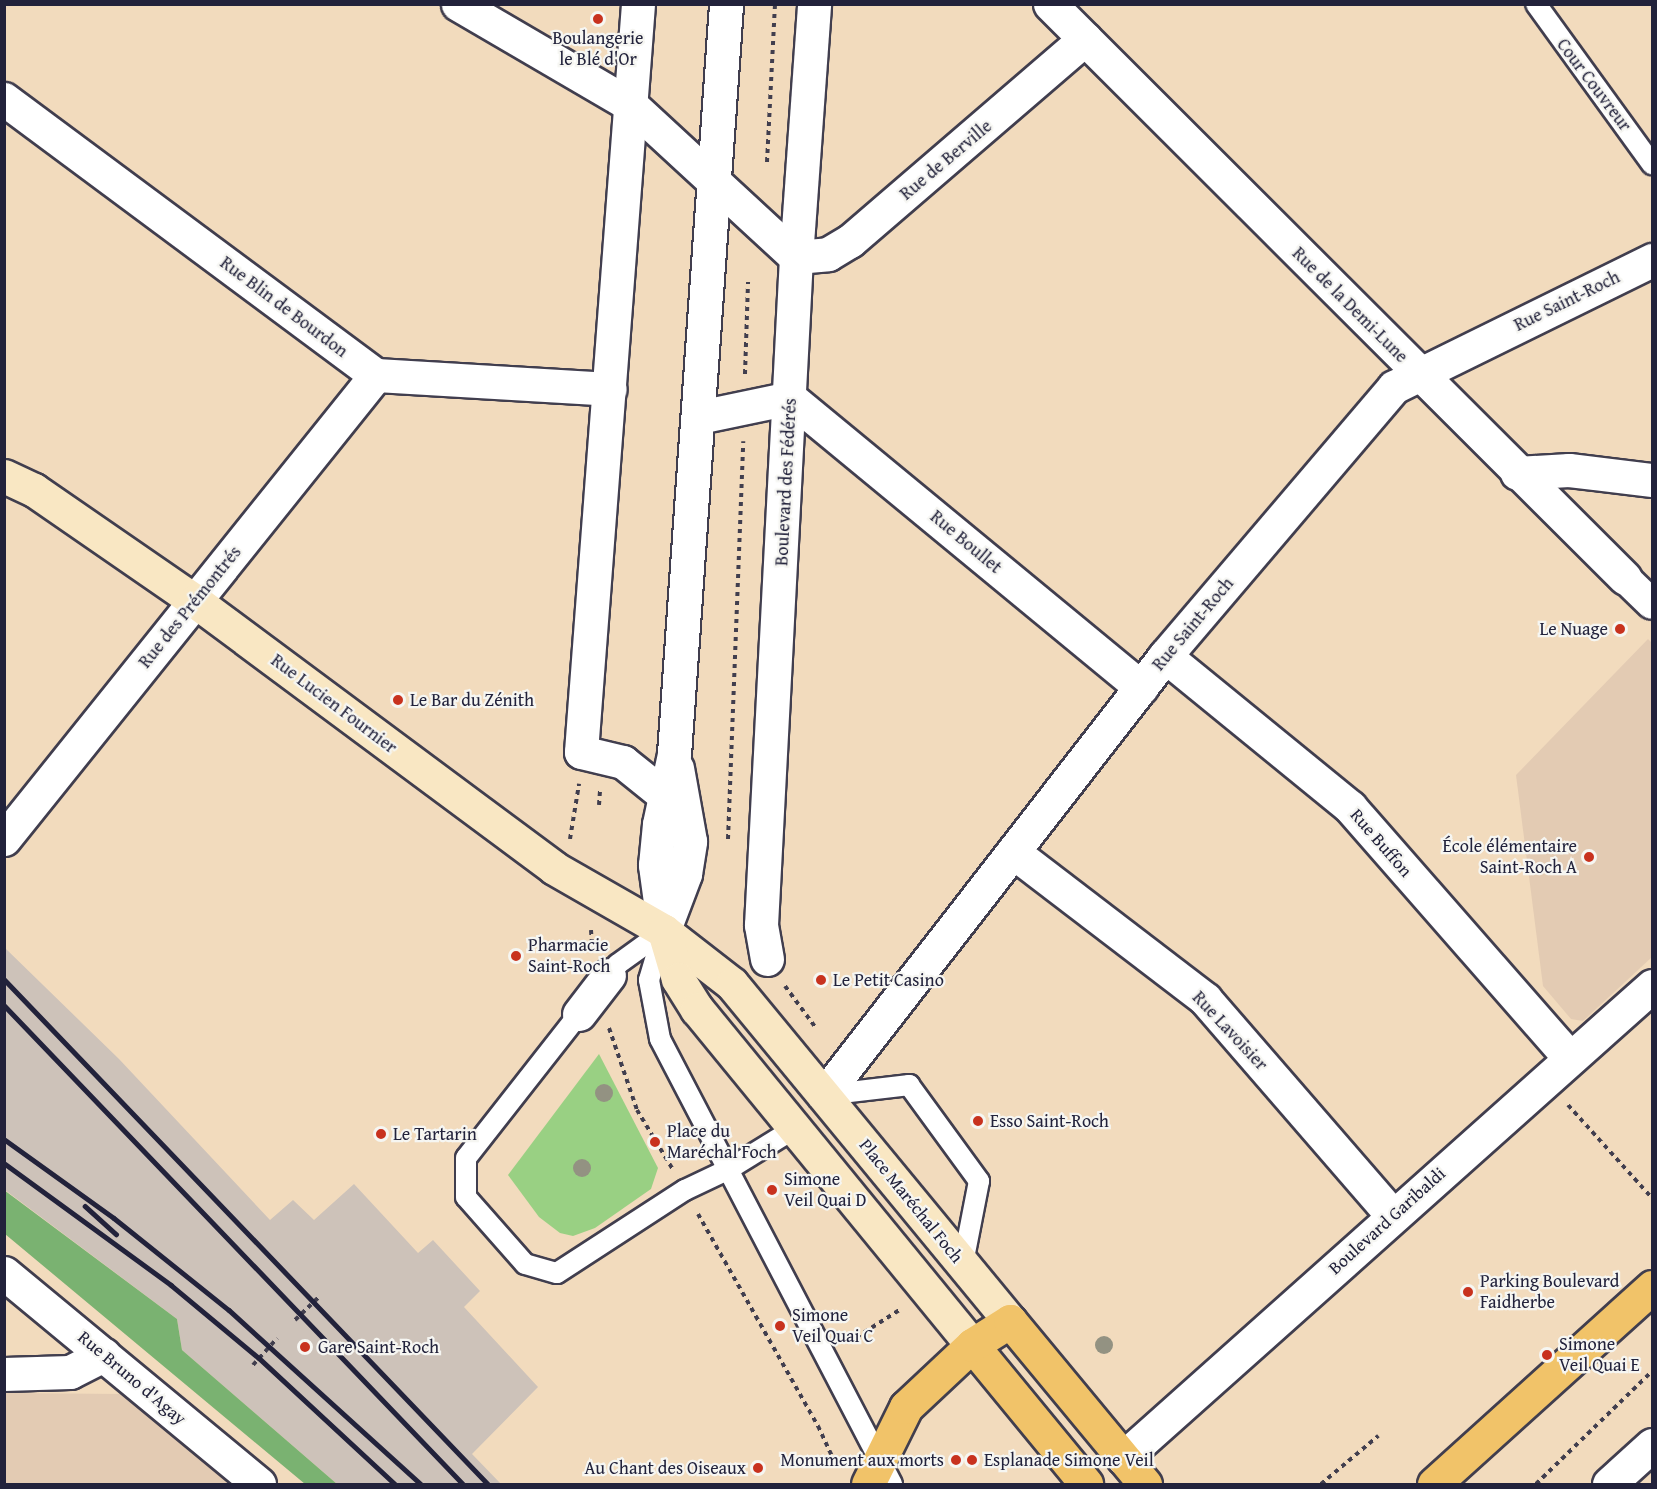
<!DOCTYPE html>
<meta charset="utf-8">
<style>
body{margin:0}
#map{position:relative;width:1657px;height:1489px;overflow:hidden;background:#f2dbbd;font-family:"Gentium Book Plus",serif}
div>[style]{position:absolute}
[style*='--x']{left:calc(var(--x)*1px);top:calc(var(--y)*1px);width:calc(var(--w)*1px);rotate:calc(var(--a)*1deg)}
.built>*{inset:0;background:#e3cbb3}
.industrial>*{inset:0;background:#cdc2b9}
.green>*{inset:0;background:#99d083}
.forest>*{inset:0;background:#7ab271}
.path>*{height:4px;margin-top:-2px;transform-origin:0;background:repeating-linear-gradient(90deg,#413e4e 0 4.5px,transparent 0 9px)}
.roads{filter:drop-shadow(2px 0 #413e4e) drop-shadow(-2px 0 #413e4e) drop-shadow(0 2px #413e4e) drop-shadow(0 -2px #413e4e)}
.service>*{height:20px;margin:-10px;padding:0 10px;transform-origin:10px;border-radius:10px;background:#fff}
.pedestrian>*{height:30px;margin:-15px;padding:0 15px;transform-origin:15px;border-radius:15px;background:#fff}
.minor>*{height:33px;margin:-16.5px;padding:0 16.5px;transform-origin:16.5px;border-radius:16.5px;background:#fff}
.secondary>*{height:33px;margin:-16.5px;padding:0 16.5px;transform-origin:16.5px;border-radius:16.5px;background:#f9e7c3}
.primary>*{height:33px;margin:-16.5px;padding:0 16.5px;transform-origin:16.5px;border-radius:16.5px;background:#f1c369}
.rail>*{height:4.5px;margin:-2.25px;padding:0 2.25px;transform-origin:2.25px;border-radius:2.25px;background:#22223b}
.trees>*{width:18px;height:18px;margin:-9px;border-radius:50%;background:#939282}
.dots>*{width:16px;height:16px;translate:-50% -50%;box-sizing:border-box;border:3px solid #f6f6f2;border-radius:50%}
span{translate:-50% -50%;white-space:nowrap;text-align:center;line-height:1.15;-webkit-text-stroke:4.5px #f6f6f2;paint-order:stroke}
.poi-label{font-size:18px;color:#22223b}
.right{translate:-100% -50%;text-align:right}
.left{translate:0 -50%;text-align:left}
.street-label{font-size:18px;color:#22223b}
.frame{position:absolute;inset:0;border:6px solid #22223b;pointer-events:none}
</style>
<div id="map">
<div class="built">
<i style="clip-path:polygon(1648px 639px,1652px 643px,1652px 957px,1583px 1021px,1571px 1019px,1543px 986px,1516px 775px)"></i>
<i style="clip-path:polygon(5px 1393px,122px 1394px,231px 1484px,5px 1484px)"></i>
</div>
<div class="industrial">
<i style="clip-path:polygon(4px 947px,119px 1059px,270px 1220px,293px 1200px,314px 1220px,354px 1184px,418px 1253px,433px 1240px,480px 1291px,464px 1307px,538px 1387px,472px 1454px,501px 1484px,337px 1484px,182px 1350px,177px 1319px,5px 1190px)"></i>
</div>
<div class="green">
<i style="clip-path:polygon(599px 1054px,658px 1168px,651px 1189px,595px 1228px,573px 1236px,560px 1233px,539px 1217px,508px 1175px)"></i>
</div>
<div class="forest">
<i style="clip-path:polygon(4px 1190px,177px 1319px,182px 1350px,337px 1484px,305px 1484px,5px 1234px)"></i>
</div>
<div class="path">
<i style="--x:767;--y:162;--w:158;--a:-87.1"></i>
<i style="--x:745;--y:374;--w:92;--a:-88.1"></i>
<i style="--x:599;--y:805;--w:15;--a:-86"></i>
<i style="--x:570;--y:839;--w:56;--a:-80.7"></i>
<i style="--x:728;--y:839;--w:398;--a:-87.8"></i>
<i style="--x:591;--y:930;--w:16;--a:86"></i>
<i style="--x:785;--y:986;--w:52;--a:53.6"></i>
<i style="--x:609;--y:1028;--w:87;--a:71.1"></i>
<i style="--x:637;--y:1110;--w:68;--a:58.9"></i>
<i style="--x:1568;--y:1105;--w:125;--a:47.9"></i>
<i style="--x:698;--y:1214;--w:244;--a:60.5"></i>
<i style="--x:818;--y:1426;--w:45;--a:65.1"></i>
<i style="--x:295;--y:1320;--w:35;--a:-44"></i>
<i style="--x:849;--y:1342;--w:62;--a:-32.4"></i>
<i style="--x:253;--y:1365;--w:36;--a:-48"></i>
<i style="--x:1321;--y:1484;--w:75;--a:-40.1"></i>
<i style="--x:1536;--y:1484;--w:162;--a:-44.2"></i>
</div>
<div class="roads">
<div class="service">
<i style="--x:1536;--y:4;--w:198;--a:54.1"></i>
<i style="--x:662;--y:936;--w:46;--a:106.5"></i>
<i style="--x:649;--y:980;--w:60;--a:79.4"></i>
<i style="--x:660;--y:1039;--w:502;--a:62.46"></i>
<i style="--x:609;--y:975;--w:14;--a:-51"></i>
<i style="--x:618;--y:964;--w:57;--a:-35.7"></i>
<i style="--x:579;--y:1014;--w:183;--a:128.1"></i>
<i style="--x:466;--y:1158;--w:39;--a:90"></i>
<i style="--x:466;--y:1197;--w:89;--a:48.6"></i>
<i style="--x:525;--y:1264;--w:33;--a:16"></i>
<i style="--x:557;--y:1273;--w:153;--a:-33"></i>
<i style="--x:685;--y:1190;--w:49;--a:-25.5"></i>
<i style="--x:729;--y:1169;--w:78;--a:-31.8"></i>
<i style="--x:824;--y:1095;--w:86;--a:-6.7"></i>
<i style="--x:909;--y:1085;--w:119;--a:53.9"></i>
<i style="--x:979;--y:1181;--w:84;--a:101"></i>
</div>
<div class="pedestrian">
<i style="--x:1625;--y:578;--w:37;--a:44"></i>
</div>
<div class="minor">
<i style="--x:458;--y:4;--w:200;--a:30.3"></i>
<i style="--x:631;--y:105;--w:224;--a:42.7"></i>
<i style="--x:796;--y:257;--w:32;--a:-5"></i>
<i style="--x:828;--y:254;--w:26;--a:-31"></i>
<i style="--x:850;--y:241;--w:310;--a:-40.7"></i>
<i style="--x:638;--y:4;--w:750;--a:94.36"></i>
<i style="--x:581;--y:752;--w:43;--a:13.4"></i>
<i style="--x:623;--y:762;--w:53;--a:38.8"></i>
<i style="--x:1050;--y:4;--w:812;--a:44.95"></i>
<i style="--x:4;--y:99;--w:463;--a:36.6"></i>
<i style="--x:376;--y:375;--w:234;--a:3.4"></i>
<i style="--x:699;--y:417;--w:93;--a:-11.8"></i>
<i style="--x:790;--y:398;--w:455;--a:39.5"></i>
<i style="--x:1517;--y:473;--w:52;--a:-3.3"></i>
<i style="--x:1569;--y:470;--w:84;--a:6.9"></i>
<i style="--x:1165;--y:656;--w:239;--a:39.2"></i>
<i style="--x:1350;--y:807;--w:334;--a:48.8"></i>
<i style="--x:4;--y:839;--w:595;--a:-51.28"></i>
<i style="--x:1013;--y:852;--w:242;--a:37.4"></i>
<i style="--x:1205;--y:999;--w:287;--a:49.1"></i>
<i style="--x:665;--y:927;--w:57;--a:-69.3"></i>
<i style="--x:685;--y:874;--w:33;--a:-81"></i>
<i style="--x:690;--y:841;--w:74;--a:-100.1"></i>
<i style="--x:664;--y:931;--w:67;--a:-97.8"></i>
<i style="--x:655;--y:865;--w:41;--a:-84.4"></i>
<i style="--x:659;--y:824;--w:72;--a:-77.9"></i>
<i style="--x:674;--y:754;--w:752;--a:-86.03"></i>
<i style="--x:767;--y:959;--w:35;--a:-100"></i>
<i style="--x:761;--y:925;--w:669;--a:-87"></i>
<i style="--x:796;--y:257;--w:254;--a:-85.9"></i>
<i style="--x:579;--y:1014;--w:49;--a:-52.4"></i>
<i style="--x:824;--y:1095;--w:556;--a:-52.16"></i>
<i style="--x:1165;--y:656;--w:353;--a:-49.6"></i>
<i style="--x:1394;--y:387;--w:288;--a:-26.2"></i>
<i style="--x:4;--y:1273;--w:331;--a:39.6"></i>
<i style="--x:4;--y:1374;--w:66;--a:-1.7"></i>
<i style="--x:70;--y:1372;--w:38;--a:-27"></i>
<i style="--x:1123;--y:1458;--w:709;--a:-41.74"></i>
<i style="--x:1609;--y:1484;--w:58;--a:-42.2"></i>
</div>
<div class="secondary">
<i style="--x:4;--y:476;--w:33;--a:25"></i>
<i style="--x:34;--y:490;--w:196;--a:34.6"></i>
<i style="--x:195;--y:601;--w:447;--a:36.6"></i>
<i style="--x:554;--y:868;--w:127;--a:29.8"></i>
<i style="--x:664;--y:931;--w:86;--a:37.9"></i>
<i style="--x:732;--y:984;--w:437;--a:50.5"></i>
<i style="--x:664;--y:931;--w:50;--a:73.7"></i>
<i style="--x:678;--y:979;--w:36;--a:58"></i>
<i style="--x:697;--y:1009;--w:434;--a:50.7"></i>
</div>
<div class="primary">
<i style="--x:972;--y:1345;--w:180;--a:50.6"></i>
<i style="--x:868;--y:1484;--w:86;--a:-63.7"></i>
<i style="--x:906;--y:1407;--w:91;--a:-43.2"></i>
<i style="--x:972;--y:1345;--w:45;--a:-32.3"></i>
<i style="--x:1010;--y:1321;--w:212;--a:50.4"></i>
<i style="--x:1434;--y:1484;--w:294;--a:-42.1"></i>
</div>
</div>
<div class="rail">
<i style="--x:4;--y:979;--w:699;--a:46.22"></i>
<i style="--x:4;--y:1005;--w:663;--a:46.22"></i>
<i style="--x:4;--y:1139;--w:135;--a:35.7"></i>
<i style="--x:114;--y:1218;--w:147;--a:38.7"></i>
<i style="--x:229;--y:1310;--w:259;--a:42.2"></i>
<i style="--x:4;--y:1163;--w:207;--a:36.1"></i>
<i style="--x:171;--y:1285;--w:114;--a:39.7"></i>
<i style="--x:259;--y:1358;--w:185;--a:42.8"></i>
<i style="--x:85;--y:1206;--w:42;--a:42.1"></i>
</div>
<div class="trees">
<i style="left:604px;top:1093px"></i>
<i style="left:582px;top:1168px"></i>
<i style="left:1104px;top:1345px"></i>
</div>
<div class="dots">
<i style="left:598px;top:19px;background:#c8321e"></i>
<i style="left:1620px;top:629px;background:#c8321e"></i>
<i style="left:398px;top:700px;background:#c8321e"></i>
<i style="left:1589px;top:857px;background:#c8321e"></i>
<i style="left:516px;top:956px;background:#c8321e"></i>
<i style="left:821px;top:980px;background:#c8321e"></i>
<i style="left:978px;top:1121px;background:#c8321e"></i>
<i style="left:381px;top:1134px;background:#c8321e"></i>
<i style="left:655px;top:1142px;background:#c8321e"></i>
<i style="left:772px;top:1190px;background:#c8321e"></i>
<i style="left:1468px;top:1292px;background:#c8321e"></i>
<i style="left:780px;top:1326px;background:#c8321e"></i>
<i style="left:305px;top:1347px;background:#c8321e"></i>
<i style="left:1547px;top:1355px;background:#c8321e"></i>
<i style="left:956px;top:1460px;background:#c8321e"></i>
<i style="left:972px;top:1460px;background:#c8321e"></i>
<i style="left:758px;top:1468px;background:#c8321e"></i>
</div>
<div class="poi-label">
<span style="left:598px;top:49px">Boulangerie<br>le Blé d'Or</span>
<span class="right" style="left:1608px;top:629px">Le Nuage</span>
<span class="left" style="left:410px;top:700px">Le Bar du Zénith</span>
<span class="right" style="left:1577px;top:857px">École élémentaire<br>Saint-Roch A</span>
<span class="left" style="left:528px;top:956px">Pharmacie<br>Saint-Roch</span>
<span class="left" style="left:833px;top:980px">Le Petit Casino</span>
<span class="left" style="left:990px;top:1121px">Esso Saint-Roch</span>
<span class="left" style="left:667px;top:1142px">Place du<br>Maréchal Foch</span>
<span class="left" style="left:393px;top:1134px">Le Tartarin</span>
<span class="left" style="left:784px;top:1190px">Simone<br>Veil Quai D</span>
<span class="left" style="left:1480px;top:1292px">Parking Boulevard<br>Faidherbe</span>
<span class="left" style="left:792px;top:1326px">Simone<br>Veil Quai C</span>
<span class="left" style="left:1559px;top:1355px">Simone<br>Veil Quai E</span>
<span class="left" style="left:318px;top:1347px">Gare Saint-Roch</span>
<span class="right" style="left:944px;top:1460px">Monument aux morts</span>
<span class="left" style="left:984px;top:1460px">Esplanade Simone Veil</span>
<span class="right" style="left:746px;top:1468px">Au Chant des Oiseaux</span>
</div>
<div class="street-label">
<span style="left:1594px;top:85px;rotate:53deg">Cour Couvreur</span>
<span style="left:946px;top:160px;rotate:-40deg">Rue de Berville</span>
<span style="left:1567px;top:301px;rotate:-26deg">Rue Saint-Roch</span>
<span style="left:1350px;top:305px;rotate:45deg">Rue de la Demi-Lune</span>
<span style="left:284px;top:307px;rotate:37deg">Rue Blin de Bourdon</span>
<span style="left:786px;top:482px;rotate:-87deg">Boulevard des Fédérés</span>
<span style="left:966px;top:542px;rotate:40deg">Rue Boullet</span>
<span style="left:190px;top:607px;rotate:-51deg">Rue des Prémontrés</span>
<span style="left:1193px;top:624px;rotate:-50deg">Rue Saint-Roch</span>
<span style="left:334px;top:704px;rotate:37deg">Rue Lucien Fournier</span>
<span style="left:1381px;top:843px;rotate:49deg">Rue Buffon</span>
<span style="left:1230px;top:1031px;rotate:47deg">Rue Lavoisier</span>
<span style="left:911px;top:1201px;rotate:51deg">Place Maréchal Foch</span>
<span style="left:1387px;top:1221px;rotate:-42deg">Boulevard Garibaldi</span>
<span style="left:132px;top:1378px;rotate:40deg">Rue Bruno d'Agay</span>
</div>
<div class="frame"></div>
</div>
